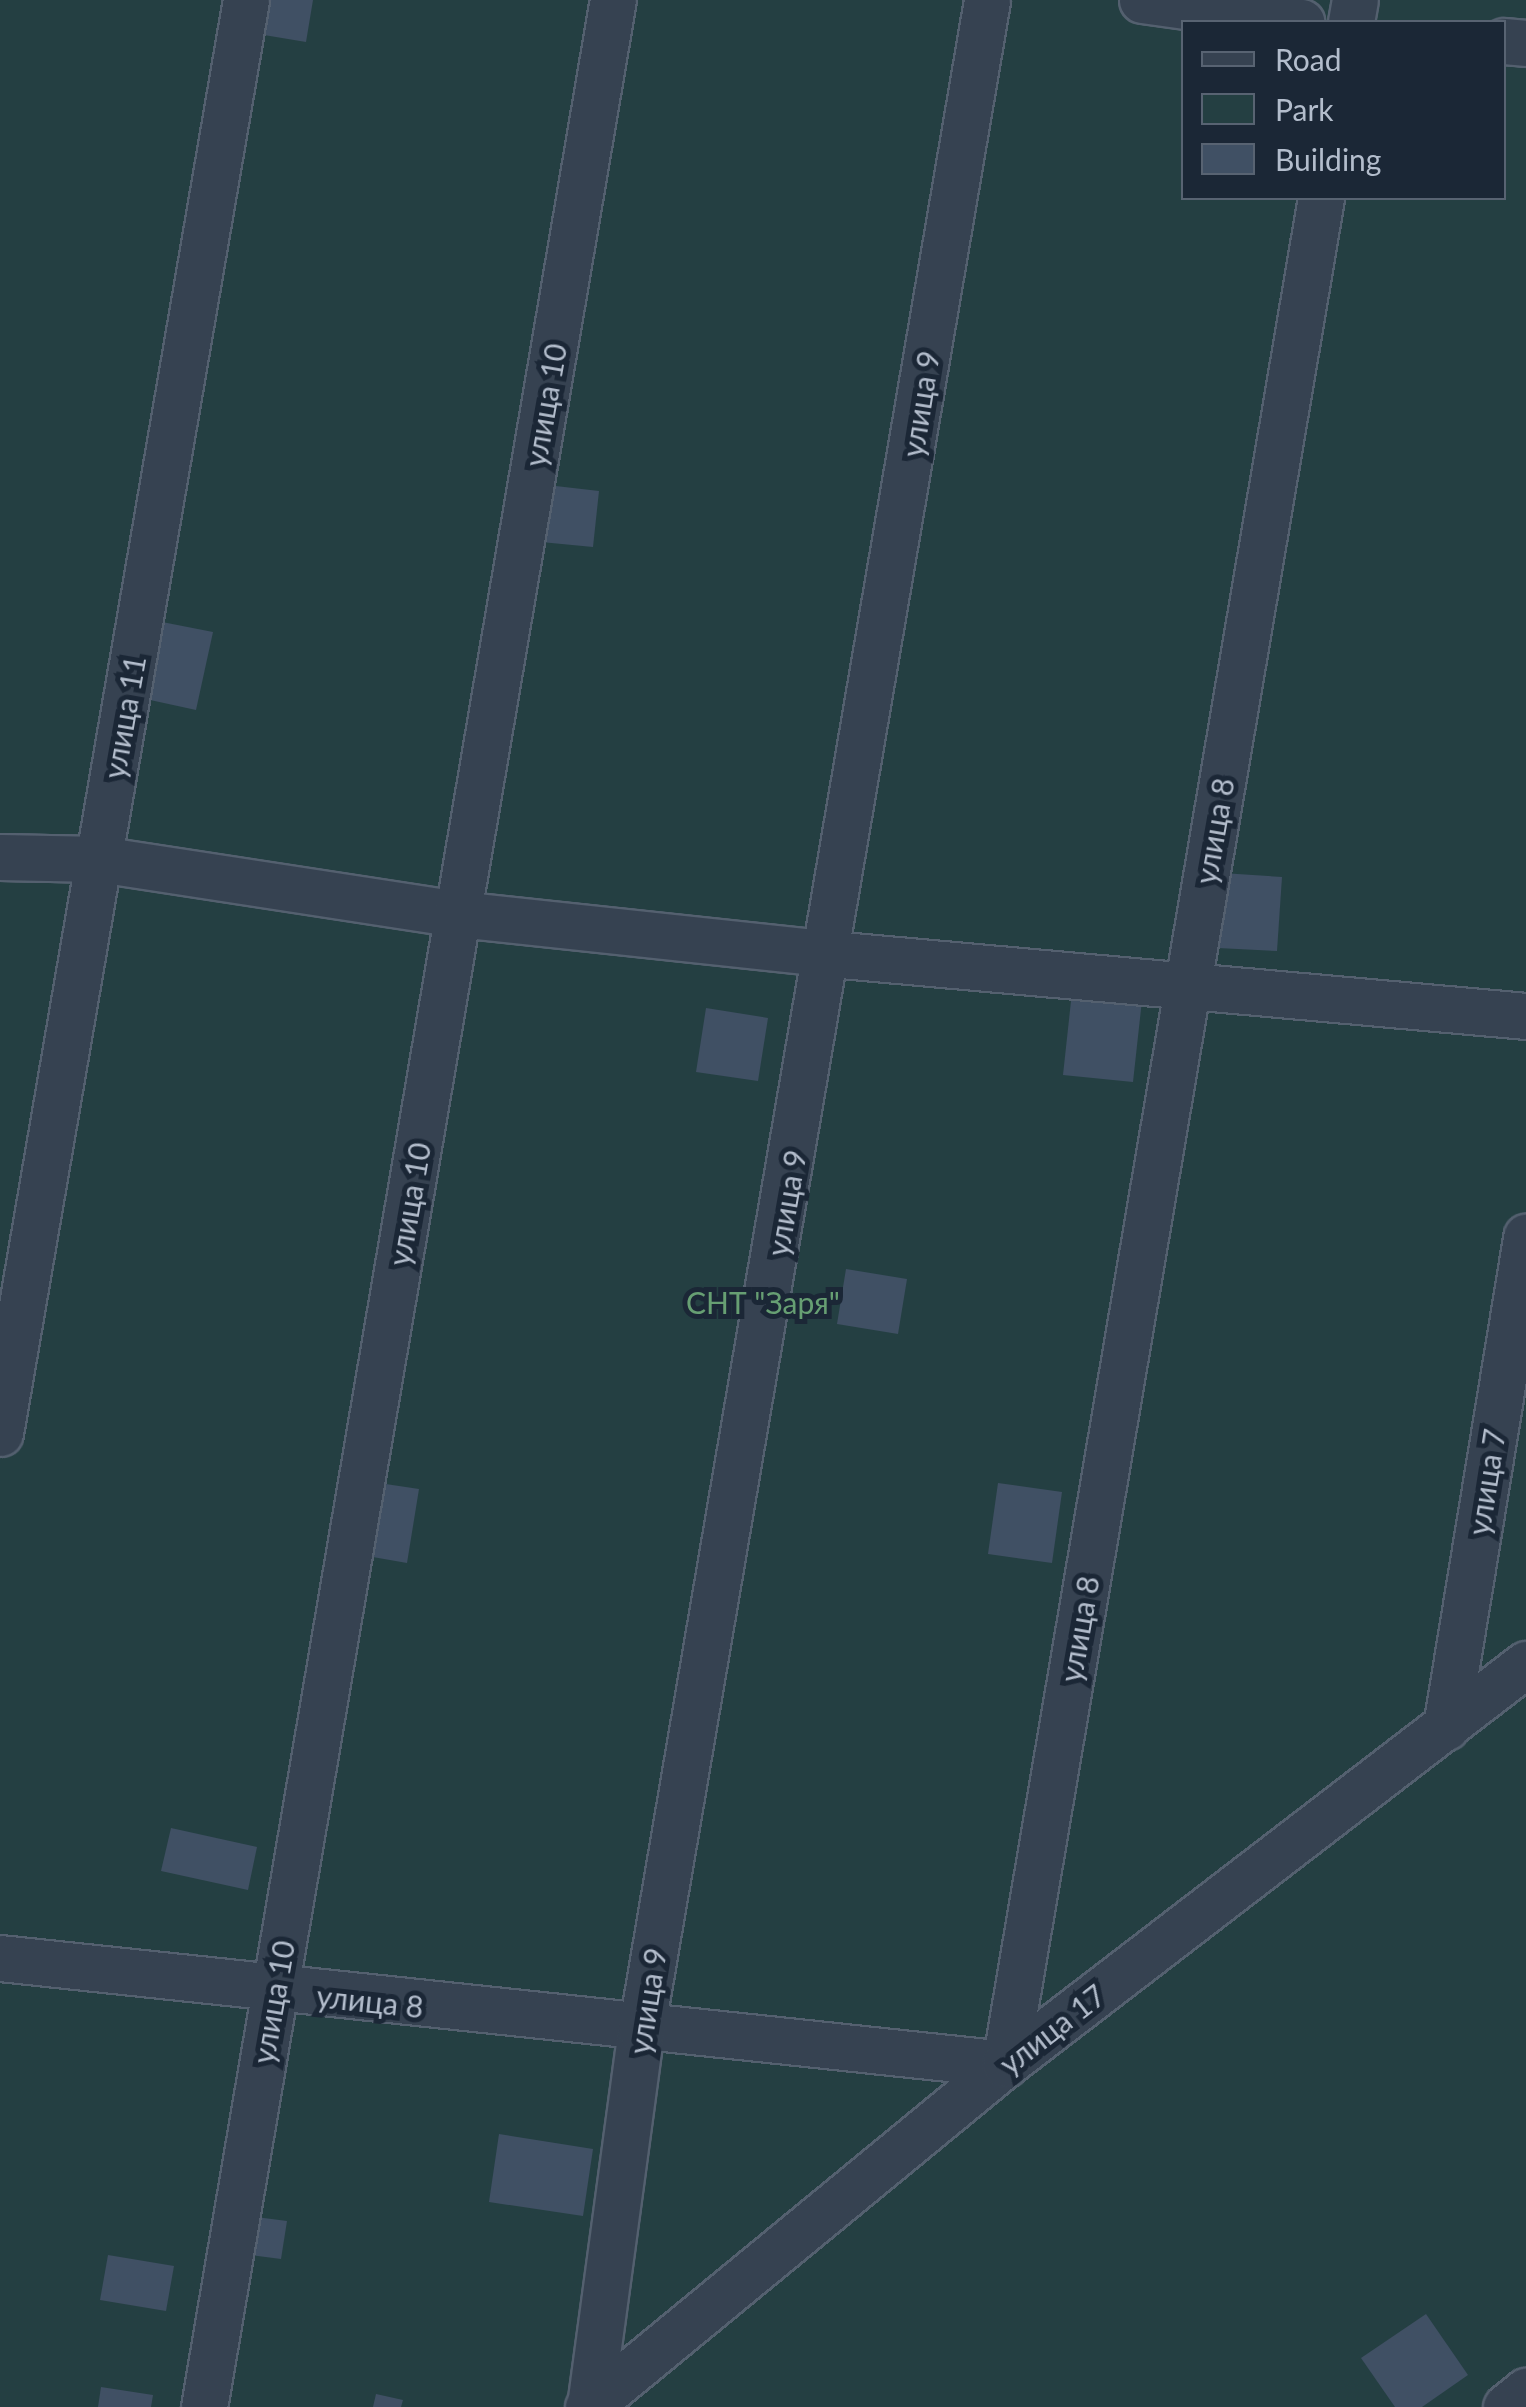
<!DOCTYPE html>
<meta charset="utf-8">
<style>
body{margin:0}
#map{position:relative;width:1526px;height:2407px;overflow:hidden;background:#223041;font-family:Lato,sans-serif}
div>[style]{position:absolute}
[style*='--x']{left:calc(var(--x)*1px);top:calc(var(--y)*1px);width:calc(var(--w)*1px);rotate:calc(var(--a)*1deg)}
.green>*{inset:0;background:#243f42}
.building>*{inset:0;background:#405064}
.roads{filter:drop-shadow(2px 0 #54606f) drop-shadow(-2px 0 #54606f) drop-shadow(0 2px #54606f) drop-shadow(0 -2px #54606f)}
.minor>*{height:45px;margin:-22.5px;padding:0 22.5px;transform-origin:22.5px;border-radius:22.5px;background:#364251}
span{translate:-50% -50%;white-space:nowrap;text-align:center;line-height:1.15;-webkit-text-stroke:10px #1b2736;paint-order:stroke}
.street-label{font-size:30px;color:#b3bdcc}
.park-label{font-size:30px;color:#679f73}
.legend{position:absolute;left:1181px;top:20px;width:325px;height:180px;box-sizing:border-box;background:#1b2736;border:2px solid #586372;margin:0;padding:12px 18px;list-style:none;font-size:30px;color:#b3bdcc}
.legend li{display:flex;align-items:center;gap:20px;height:50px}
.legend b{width:50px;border:2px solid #586372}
</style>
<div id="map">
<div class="green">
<i style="clip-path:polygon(evenodd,0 0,1526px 0,1526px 2407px,0 2407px,0 0,1184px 22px,1504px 22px,1504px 198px,1184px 198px,1184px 22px)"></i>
</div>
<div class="building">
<i style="clip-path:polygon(264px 0,313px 0,306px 42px,258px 34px)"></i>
<i style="clip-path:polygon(547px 485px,599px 491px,593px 547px,541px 542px)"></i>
<i style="clip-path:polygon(157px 621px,213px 632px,196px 710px,141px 698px)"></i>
<i style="clip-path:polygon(1222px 873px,1282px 877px,1277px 951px,1218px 948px)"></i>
<i style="clip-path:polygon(1072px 992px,1142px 1000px,1133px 1082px,1063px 1075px)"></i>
<i style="clip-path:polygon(706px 1008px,768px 1018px,758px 1081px,696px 1072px)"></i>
<i style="clip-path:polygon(846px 1269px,907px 1279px,898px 1334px,837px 1324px)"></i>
<i style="clip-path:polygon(379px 1483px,419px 1489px,407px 1563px,367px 1556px)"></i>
<i style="clip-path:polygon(998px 1483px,1062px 1492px,1052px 1563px,988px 1554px)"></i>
<i style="clip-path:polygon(171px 1828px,257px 1847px,248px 1890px,161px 1871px)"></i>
<i style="clip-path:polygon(499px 2134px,593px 2149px,583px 2216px,489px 2202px)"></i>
<i style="clip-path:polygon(248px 2216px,287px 2221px,281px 2259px,243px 2254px)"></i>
<i style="clip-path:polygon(108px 2255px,174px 2266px,166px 2311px,100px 2300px)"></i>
<i style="clip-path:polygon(1426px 2314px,1468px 2375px,1422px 2407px,1395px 2407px,1361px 2358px)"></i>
<i style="clip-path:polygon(101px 2387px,153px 2395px,151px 2407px,98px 2407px)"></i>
<i style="clip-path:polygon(376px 2394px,403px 2400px,401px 2407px,373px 2407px)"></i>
</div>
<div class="roads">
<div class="minor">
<i style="--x:1142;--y:0;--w:161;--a:7.9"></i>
<i style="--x:1351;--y:22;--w:22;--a:-80"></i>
<i style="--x:1504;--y:41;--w:22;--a:5"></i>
<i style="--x:0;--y:857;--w:99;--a:1.2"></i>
<i style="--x:99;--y:859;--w:363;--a:8.7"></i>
<i style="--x:458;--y:914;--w:374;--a:6.1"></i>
<i style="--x:830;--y:954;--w:699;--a:5.09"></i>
<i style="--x:0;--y:1433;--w:1454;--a:-80.26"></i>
<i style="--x:1446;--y:1727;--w:497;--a:-80.7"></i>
<i style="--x:0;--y:1958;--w:1011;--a:6.02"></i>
<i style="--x:1005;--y:2064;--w:1893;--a:-80.39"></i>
<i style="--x:590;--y:2406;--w:378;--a:-82.3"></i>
<i style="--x:641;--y:2031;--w:2060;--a:-80.33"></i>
<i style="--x:204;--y:2407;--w:2442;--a:-80.36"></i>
<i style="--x:588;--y:2407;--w:540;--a:-39.44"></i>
<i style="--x:1005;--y:2064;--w:657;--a:-37.52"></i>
<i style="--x:1506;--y:2407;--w:26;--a:-39"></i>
</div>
</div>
<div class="street-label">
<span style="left:920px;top:404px;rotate:-81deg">улица 9</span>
<span style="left:545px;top:405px;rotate:-80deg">улица 10</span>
<span style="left:124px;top:717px;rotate:-80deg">улица 11</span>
<span style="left:1214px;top:831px;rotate:-80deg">улица 8</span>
<span style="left:786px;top:1203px;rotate:-80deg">улица 9</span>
<span style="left:409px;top:1204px;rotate:-80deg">улица 10</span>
<span style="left:1486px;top:1482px;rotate:-81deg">улица 7</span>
<span style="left:1079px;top:1629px;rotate:-80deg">улица 8</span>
<span style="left:370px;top:2001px;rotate:6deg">улица 8</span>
<span style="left:647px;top:2001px;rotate:-81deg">улица 9</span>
<span style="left:273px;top:2002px;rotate:-80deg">улица 10</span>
<span style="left:1052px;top:2029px;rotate:-38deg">улица 17</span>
</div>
<div class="park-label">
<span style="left:763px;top:1302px">СНТ "Заря"</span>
</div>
<ul class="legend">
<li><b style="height:12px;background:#364251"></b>Road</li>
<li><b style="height:28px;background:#243f42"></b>Park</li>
<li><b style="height:28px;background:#405064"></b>Building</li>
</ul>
</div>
